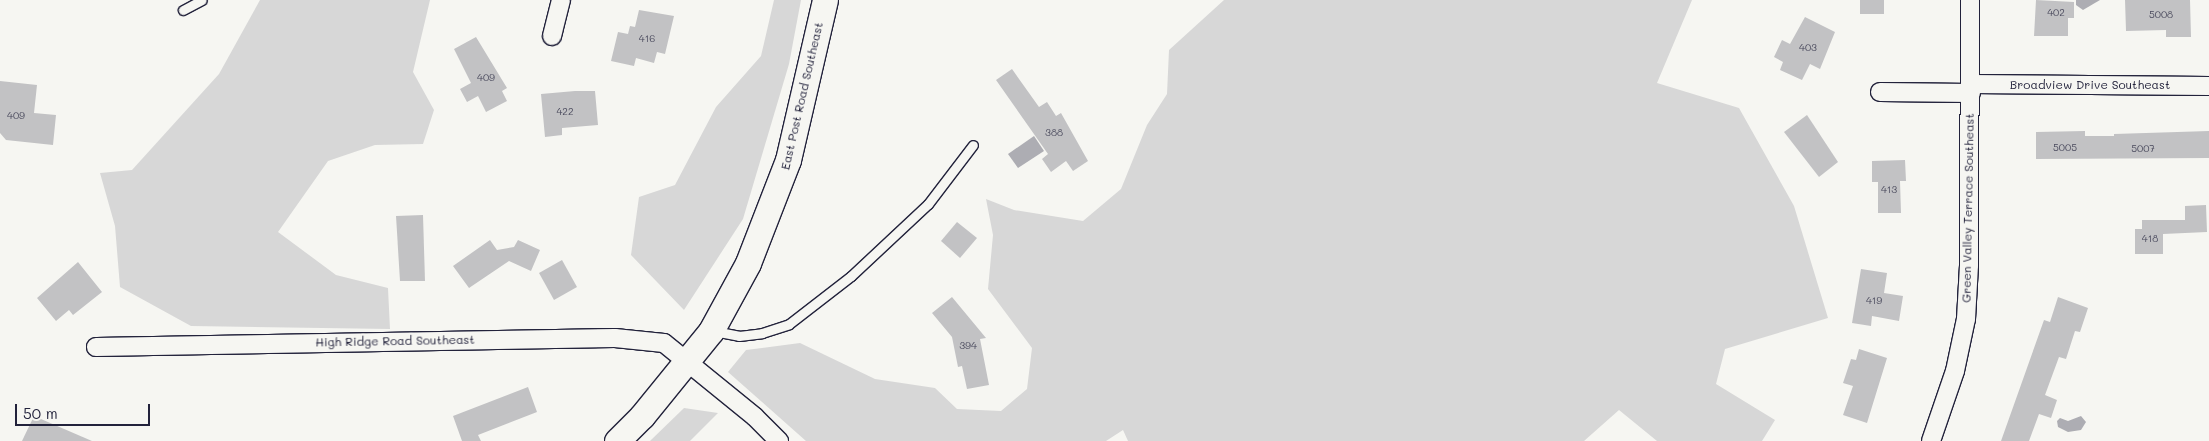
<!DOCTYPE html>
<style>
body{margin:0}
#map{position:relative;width:2209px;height:441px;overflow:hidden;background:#f6f6f2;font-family:Mali,sans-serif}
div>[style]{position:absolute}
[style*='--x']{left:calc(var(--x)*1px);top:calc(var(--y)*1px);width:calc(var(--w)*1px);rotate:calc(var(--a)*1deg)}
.green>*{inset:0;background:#d7d7d7}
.water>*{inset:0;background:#adadb3}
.building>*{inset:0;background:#c2c2c4}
.roads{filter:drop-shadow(1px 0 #22223b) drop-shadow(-1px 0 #22223b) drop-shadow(0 1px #22223b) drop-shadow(0 -1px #22223b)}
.service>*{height:9px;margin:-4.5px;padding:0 4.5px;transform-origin:4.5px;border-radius:4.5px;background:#f6f6f2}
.minor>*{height:18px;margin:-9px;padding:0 9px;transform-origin:9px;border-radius:9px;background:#f6f6f2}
.secondary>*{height:25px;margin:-12.5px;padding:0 12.5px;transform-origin:12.5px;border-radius:12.5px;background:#f6f6f2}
span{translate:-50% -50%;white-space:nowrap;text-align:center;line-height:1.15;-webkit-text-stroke:4px #f6f6f2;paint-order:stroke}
.number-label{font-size:10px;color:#4a4a5d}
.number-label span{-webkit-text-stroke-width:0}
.street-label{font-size:12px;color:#22223b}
.scale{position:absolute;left:15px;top:404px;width:135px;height:22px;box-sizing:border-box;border:2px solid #22223b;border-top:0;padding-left:6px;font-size:15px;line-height:18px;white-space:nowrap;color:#22223b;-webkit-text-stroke:4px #f6f6f2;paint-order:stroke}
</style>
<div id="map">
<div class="green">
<i style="clip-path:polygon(260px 0,430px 0,413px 72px,434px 110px,423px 144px,375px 145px,328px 161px,278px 232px,336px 275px,388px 288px,390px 329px,191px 326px,120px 287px,115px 226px,100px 173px,132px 170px,219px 74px)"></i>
<i style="clip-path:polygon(774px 0,801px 0,789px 64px,743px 219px,684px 310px,631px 255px,639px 197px,675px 185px,716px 107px,761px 56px)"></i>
<i style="clip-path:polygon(1224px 0,1692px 0,1657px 83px,1739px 108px,1794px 206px,1828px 318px,1725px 349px,1716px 384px,1775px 420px,1762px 441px,1657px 441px,1619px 410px,1584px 441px,1128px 441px,1123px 430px,1106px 441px,806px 441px,728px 372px,746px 350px,800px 343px,875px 379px,935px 388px,957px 409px,1001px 411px,1027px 389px,1032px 348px,988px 289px,993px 235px,986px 199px,1014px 210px,1083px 221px,1121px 189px,1147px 125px,1167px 94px,1169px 50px)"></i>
<i style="clip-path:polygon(684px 408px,718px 413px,690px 441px,650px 441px)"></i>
</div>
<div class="water">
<i style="clip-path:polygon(2076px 0,2100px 0,2083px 10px,2076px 5px)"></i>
<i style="clip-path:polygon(1034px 136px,1044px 151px,1018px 168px,1008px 154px)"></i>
<i style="clip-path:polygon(2081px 416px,2086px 422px,2081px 430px,2068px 432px,2058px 427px,2057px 421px,2060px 418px,2068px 421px)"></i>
</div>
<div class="building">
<i style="clip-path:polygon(1860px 0,1884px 0,1884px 14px,1860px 14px)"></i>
<i style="clip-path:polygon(2036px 0,2074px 2px,2074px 18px,2068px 18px,2068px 36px,2034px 36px)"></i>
<i style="clip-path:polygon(2125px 0,2190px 0,2191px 37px,2166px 37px,2166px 30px,2126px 31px)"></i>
<i style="clip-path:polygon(639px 10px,674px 16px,665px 54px,657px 52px,654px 63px,636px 58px,634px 66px,611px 61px,618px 32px,628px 34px,630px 26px,635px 27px)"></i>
<i style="clip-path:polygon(1805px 17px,1835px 32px,1820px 69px,1810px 64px,1802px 80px,1780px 70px,1783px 62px,1774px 57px,1782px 40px,1790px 44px)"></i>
<i style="clip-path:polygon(476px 37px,507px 88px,502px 91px,507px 101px,486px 112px,478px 96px,467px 102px,460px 89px,471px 83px,454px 49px)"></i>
<i style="clip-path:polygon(1012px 69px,1039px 107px,1047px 102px,1056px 116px,1061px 113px,1088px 161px,1073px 171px,1066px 161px,1051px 172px,1042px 159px,1048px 154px,996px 80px)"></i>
<i style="clip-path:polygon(0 81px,37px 85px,34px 113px,56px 115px,53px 145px,6px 140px,0 133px)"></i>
<i style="clip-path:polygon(575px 91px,595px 91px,598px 125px,562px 128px,562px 135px,545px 137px,541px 94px)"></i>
<i style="clip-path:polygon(1807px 115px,1838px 162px,1819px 177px,1784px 132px)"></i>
<i style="clip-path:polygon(2085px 131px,2085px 136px,2114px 136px,2114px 134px,2209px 131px,2209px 158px,2036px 159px,2036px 132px)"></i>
<i style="clip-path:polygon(1905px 160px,1906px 181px,1900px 181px,1901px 213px,1878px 213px,1878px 182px,1872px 182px,1872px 161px)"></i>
<i style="clip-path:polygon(2206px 205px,2207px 232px,2163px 234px,2163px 254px,2135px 254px,2135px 229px,2142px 229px,2142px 220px,2185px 220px,2185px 206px)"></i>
<i style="clip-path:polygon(423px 215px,425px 281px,400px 281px,396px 216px)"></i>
<i style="clip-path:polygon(957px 222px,977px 238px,960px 258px,941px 241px)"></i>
<i style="clip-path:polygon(490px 240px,497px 250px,514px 247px,518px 240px,540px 250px,531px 271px,509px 261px,469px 288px,453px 266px)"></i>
<i style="clip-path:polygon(562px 260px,577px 287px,554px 300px,539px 273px)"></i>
<i style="clip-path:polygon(78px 262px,102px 292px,73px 315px,69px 310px,56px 321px,37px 298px)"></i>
<i style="clip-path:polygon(1861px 269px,1887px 273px,1884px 293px,1903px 296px,1899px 321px,1872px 316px,1871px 326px,1852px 323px)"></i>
<i style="clip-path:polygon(952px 297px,986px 338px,980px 339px,989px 385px,967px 389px,962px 366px,958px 367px,952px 337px,932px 313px)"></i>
<i style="clip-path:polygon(2058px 297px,2088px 308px,2080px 332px,2075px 331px,2066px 359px,2059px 357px,2045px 395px,2057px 400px,2051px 418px,2039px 414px,2029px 441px,2001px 441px,2044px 320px,2050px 322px)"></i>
<i style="clip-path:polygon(1859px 349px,1887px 358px,1867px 423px,1843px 415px,1853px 386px,1843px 383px,1851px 359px,1856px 360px)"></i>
<i style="clip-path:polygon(528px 387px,537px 412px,478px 435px,481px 441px,462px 441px,453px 416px)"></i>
<i style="clip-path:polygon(34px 416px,92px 441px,22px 441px)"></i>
</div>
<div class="roads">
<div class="service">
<i style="--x:183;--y:10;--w:21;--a:-28"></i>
<i style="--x:714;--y:331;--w:25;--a:11"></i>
<i style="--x:739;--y:336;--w:23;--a:-7"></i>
<i style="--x:762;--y:333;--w:28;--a:-18"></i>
<i style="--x:789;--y:324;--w:78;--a:-37.7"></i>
<i style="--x:851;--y:276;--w:105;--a:-43.1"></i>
<i style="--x:928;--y:204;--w:74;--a:-52.7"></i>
</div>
<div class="minor">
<i style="--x:552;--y:36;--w:37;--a:-76"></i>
<i style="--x:1971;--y:84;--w:238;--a:0.5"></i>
<i style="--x:1880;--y:92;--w:91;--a:0.6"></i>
<i style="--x:96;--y:347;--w:519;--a:-0.99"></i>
<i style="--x:615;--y:338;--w:49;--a:5.8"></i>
<i style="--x:664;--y:343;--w:117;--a:39.1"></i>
<i style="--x:755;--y:417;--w:34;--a:45"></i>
<i style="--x:1931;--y:441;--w:74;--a:-71.1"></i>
<i style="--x:1955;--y:371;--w:53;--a:-78.1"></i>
<i style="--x:1966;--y:319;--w:54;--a:-86.8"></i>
<i style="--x:1969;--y:265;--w:265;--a:-89.8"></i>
</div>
<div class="secondary">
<i style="--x:617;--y:441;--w:35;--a:-45"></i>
<i style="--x:642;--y:416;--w:109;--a:-50.9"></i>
<i style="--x:711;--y:331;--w:77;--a:-61.4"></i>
<i style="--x:748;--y:263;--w:110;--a:-68.8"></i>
<i style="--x:788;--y:160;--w:164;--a:-77"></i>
</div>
</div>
<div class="number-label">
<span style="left:2056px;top:13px">402</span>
<span style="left:2161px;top:15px">5008</span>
<span style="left:647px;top:39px">416</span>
<span style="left:1808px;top:48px">403</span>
<span style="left:486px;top:78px">409</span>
<span style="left:565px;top:112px">422</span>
<span style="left:16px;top:116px">409</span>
<span style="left:1054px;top:133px">388</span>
<span style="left:2065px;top:148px">5005</span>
<span style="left:2143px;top:149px">5007</span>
<span style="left:1889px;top:190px">413</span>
<span style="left:2150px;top:239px">418</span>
<span style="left:1874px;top:301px">419</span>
<span style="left:968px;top:346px">394</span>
</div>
<div class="street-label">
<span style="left:2090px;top:85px">Broadview Drive Southeast</span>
<span style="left:802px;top:96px;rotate:-77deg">East Post Road Southeast</span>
<span style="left:1968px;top:208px;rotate:-89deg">Green Valley Terrace Southeast</span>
<span style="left:395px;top:341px;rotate:-1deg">High Ridge Road Southeast</span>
</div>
<div class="scale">50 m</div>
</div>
